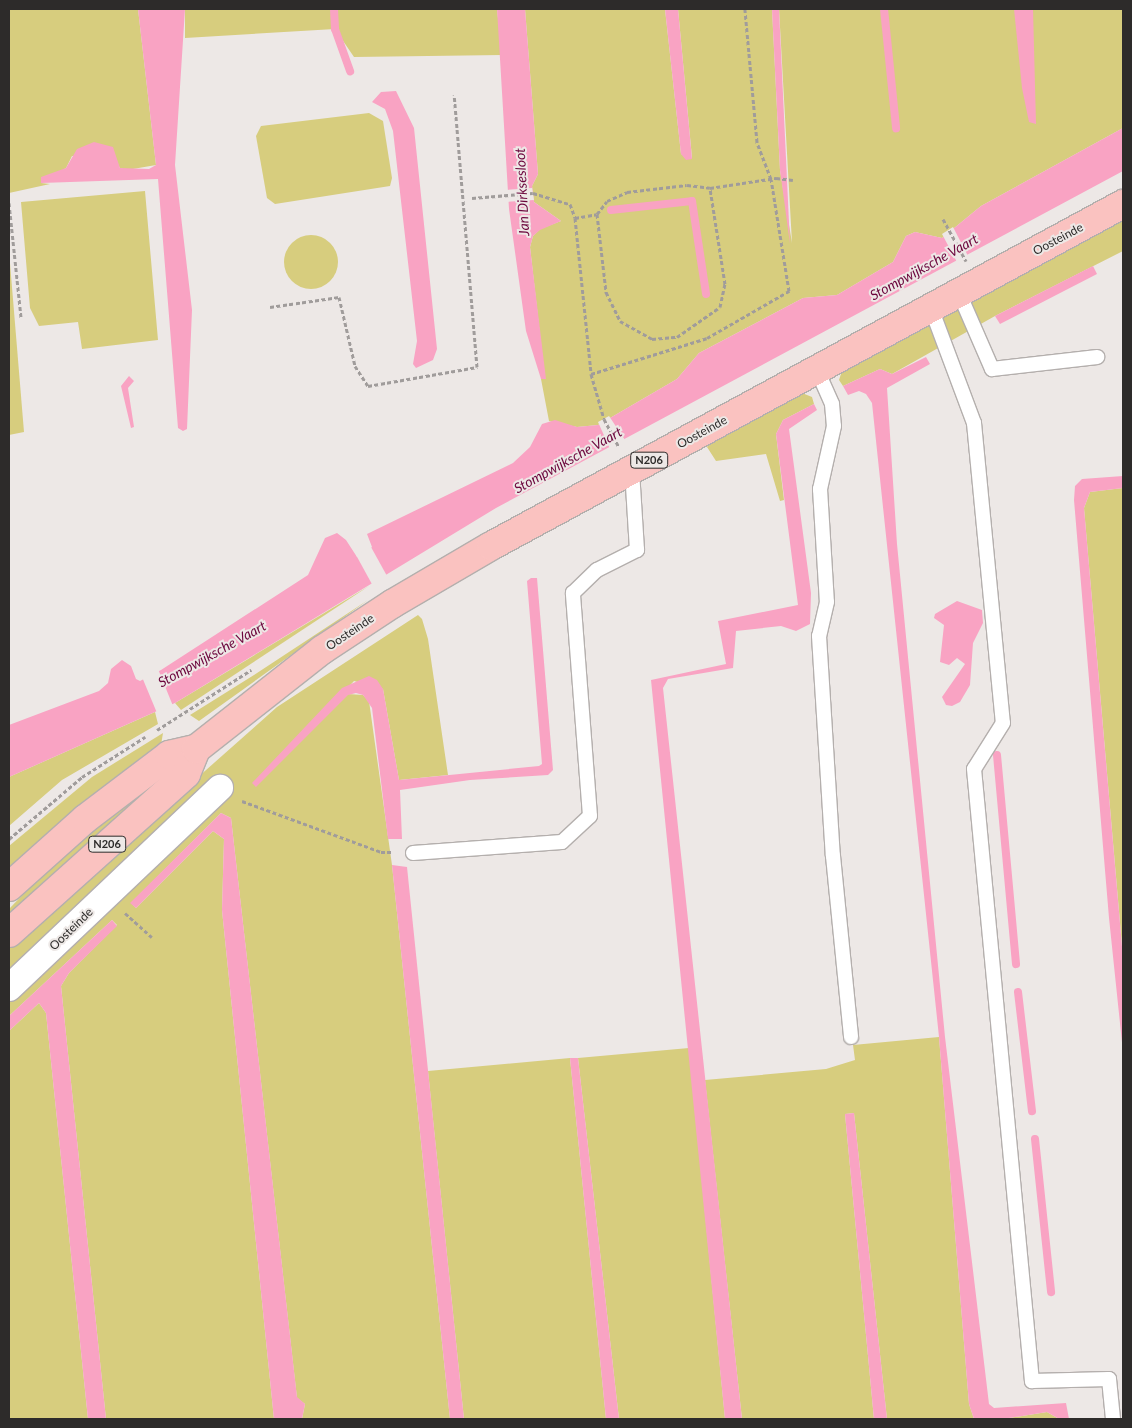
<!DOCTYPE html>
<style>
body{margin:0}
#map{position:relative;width:1132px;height:1428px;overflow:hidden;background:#ede8e6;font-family:Lato,sans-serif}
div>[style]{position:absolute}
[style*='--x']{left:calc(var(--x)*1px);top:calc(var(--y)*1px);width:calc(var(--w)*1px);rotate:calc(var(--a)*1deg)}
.green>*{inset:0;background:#d7cd7e}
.round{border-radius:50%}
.water>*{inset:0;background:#f9a3c3}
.pier>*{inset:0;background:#ede8e6}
.stream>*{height:8px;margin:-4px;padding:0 4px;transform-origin:4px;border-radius:4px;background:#f9a3c3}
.path>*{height:3px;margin-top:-1.5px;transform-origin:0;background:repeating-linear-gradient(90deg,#a09c9b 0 4px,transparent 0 6.5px)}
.roads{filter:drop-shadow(1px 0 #b4afad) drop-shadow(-1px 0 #b4afad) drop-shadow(0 1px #b4afad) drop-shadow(0 -1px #b4afad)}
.service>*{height:14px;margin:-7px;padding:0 7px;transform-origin:7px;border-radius:7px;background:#fff}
.minor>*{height:26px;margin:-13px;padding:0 13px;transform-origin:13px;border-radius:13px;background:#fff}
.primary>*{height:28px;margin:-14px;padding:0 14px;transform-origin:14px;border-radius:14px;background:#fac2c0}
span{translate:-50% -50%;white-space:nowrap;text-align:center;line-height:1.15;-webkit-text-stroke:4px #ede8e6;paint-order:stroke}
.shield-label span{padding:1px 4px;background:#ede8e6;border:1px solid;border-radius:4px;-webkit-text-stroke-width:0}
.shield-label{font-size:11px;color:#2d2b2a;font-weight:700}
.street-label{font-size:12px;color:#2d2b2a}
.water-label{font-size:14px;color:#6c063d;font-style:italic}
.frame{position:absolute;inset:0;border:10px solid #2d2b2a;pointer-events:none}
</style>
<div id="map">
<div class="green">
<i style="clip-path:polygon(9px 9px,138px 9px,156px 165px,127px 170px,120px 168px,114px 158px,72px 156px,66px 168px,41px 183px,50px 184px,9px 193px)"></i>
<i style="clip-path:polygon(185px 9px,497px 9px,502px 55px,354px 57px,335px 29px,185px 38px)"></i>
<i style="clip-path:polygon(525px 9px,665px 9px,681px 154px,692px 158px,678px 9px,772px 9px,780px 170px,792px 243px,779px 9px,1123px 9px,1123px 128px,981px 206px,942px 238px,915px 232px,906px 236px,893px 262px,837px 295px,803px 298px,699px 353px,677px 379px,598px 425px,577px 427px,549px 421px,541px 379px,545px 379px,530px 247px,533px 236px,540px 229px,561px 221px,534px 202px,532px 186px,538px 174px)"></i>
<i style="clip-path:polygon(369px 113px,383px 121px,392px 178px,390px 186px,275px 204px,267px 198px,256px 136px,261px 126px)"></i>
<i style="clip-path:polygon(145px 191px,158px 340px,82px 349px,78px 322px,39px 326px,30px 308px,21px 202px)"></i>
<i style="clip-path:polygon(1123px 219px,1123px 251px,995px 316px,892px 374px,880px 369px,843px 386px,839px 380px,842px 371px)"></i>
<i class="round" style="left:284px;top:235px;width:54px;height:54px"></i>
<i style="clip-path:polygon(9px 251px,24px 432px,9px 435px)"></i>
<i style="clip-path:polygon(802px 393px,812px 397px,814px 404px,783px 420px,776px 434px,784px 500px,780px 501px,766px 454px,716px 461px,707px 447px,710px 442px)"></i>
<i style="clip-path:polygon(1123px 488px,1123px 957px,1084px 508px,1090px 492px)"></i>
<i style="clip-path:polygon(369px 586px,181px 710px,175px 703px)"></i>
<i style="clip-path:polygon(368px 600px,199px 721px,190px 715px,254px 675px)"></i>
<i style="clip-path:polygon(418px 615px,422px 619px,428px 639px,448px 775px,399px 780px,383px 689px,354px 681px,255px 787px,348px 694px,363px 695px,369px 701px,392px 865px,450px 1419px,302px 1419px,305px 1404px,297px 1398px,231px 818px,221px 813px,131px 903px,136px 908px,213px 831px,224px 839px,222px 910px,274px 1419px,106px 1419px,61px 986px,69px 973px,117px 925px,112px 920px,9px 1016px,9px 1001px,121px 893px,9px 981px,9px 945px,277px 707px)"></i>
<i style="clip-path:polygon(155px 712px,158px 724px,62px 780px,9px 826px,9px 777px)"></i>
<i style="clip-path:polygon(163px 733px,161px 745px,9px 876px,9px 846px,92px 777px)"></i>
<i style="clip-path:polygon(146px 782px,156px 792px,9px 921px,9px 909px,88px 827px)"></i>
<i style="clip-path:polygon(39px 1003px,46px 1013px,88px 1419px,9px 1419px,9px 1031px)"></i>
<i style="clip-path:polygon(939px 1037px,969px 1404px,974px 1419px,887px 1419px,854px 1113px,845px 1114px,874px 1419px,742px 1419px,705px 1080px,826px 1069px,855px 1060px,853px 1045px)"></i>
<i style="clip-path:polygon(689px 1048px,725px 1419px,619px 1419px,578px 1058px)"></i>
<i style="clip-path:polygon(570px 1058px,606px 1419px,464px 1419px,428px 1071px)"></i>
<i style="clip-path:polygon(1047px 1412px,1059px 1419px,1003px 1419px)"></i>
</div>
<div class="water">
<i style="clip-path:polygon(138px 9px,185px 9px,175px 165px,192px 310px,187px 429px,183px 431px,178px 428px,158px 179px,41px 183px,41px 177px,66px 168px,77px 149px,94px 142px,113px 147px,120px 168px,149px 169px,156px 165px)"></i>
<i style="clip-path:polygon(497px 9px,525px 9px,538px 174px,532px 186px,534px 202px,561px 221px,540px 230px,533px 236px,530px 247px,546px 379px,541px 379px,526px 331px,509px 209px)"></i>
<i style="clip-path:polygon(665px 9px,678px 9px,692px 159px,686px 160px,681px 154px)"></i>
<i style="clip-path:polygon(772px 9px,779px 9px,790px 244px,780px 170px)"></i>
<i style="clip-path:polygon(1014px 9px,1033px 9px,1036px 124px,1029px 122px,1022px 88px)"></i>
<i style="clip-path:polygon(396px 91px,414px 128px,437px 349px,433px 360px,416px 368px,413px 364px,417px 341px,393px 131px,385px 109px,372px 102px,381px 92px)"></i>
<i style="clip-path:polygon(1123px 128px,1123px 171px,496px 508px,175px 703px,9px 777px,9px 725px,99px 691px,108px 683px,111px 669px,122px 660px,131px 666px,136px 679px,140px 681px,161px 670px,308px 575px,325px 538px,337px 533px,346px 540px,357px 557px,372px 547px,367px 534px,513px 463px,530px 447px,542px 424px,555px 420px,577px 427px,598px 425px,677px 379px,699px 353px,803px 298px,837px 295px,893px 262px,906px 236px,915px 232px,942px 238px,981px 206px)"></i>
<i style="clip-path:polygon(1093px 266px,1097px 274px,1000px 324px,995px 316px)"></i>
<i style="clip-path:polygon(926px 357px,930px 364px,887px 388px,897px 544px,945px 1037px,989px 1404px,994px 1408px,1066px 1403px,1069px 1419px,1059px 1419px,1047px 1412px,1003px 1419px,974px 1419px,969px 1404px,939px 1037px,872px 403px,866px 394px,859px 391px,848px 395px,843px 386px,880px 369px,892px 374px)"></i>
<i style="clip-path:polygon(129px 376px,134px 381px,128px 388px,134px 427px,131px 428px,121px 386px)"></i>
<i style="clip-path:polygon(814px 404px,817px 410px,789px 429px,811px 593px,810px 624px,796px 631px,781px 626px,736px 631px,733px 668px,668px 679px,663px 688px,742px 1419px,725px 1419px,651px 680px,726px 664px,718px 621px,798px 605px,776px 434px,783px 420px)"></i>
<i style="clip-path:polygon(1123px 476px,1123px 488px,1090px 492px,1084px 508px,1123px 958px,1123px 1052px,1109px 918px,1074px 500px,1075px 486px,1082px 479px)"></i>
<i style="clip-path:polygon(531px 578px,537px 578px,553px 770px,548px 775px,470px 780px,400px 790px,402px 839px,388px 839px,372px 708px,363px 695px,356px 693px,348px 695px,256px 787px,252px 783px,342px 688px,369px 676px,377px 680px,383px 689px,399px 780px,539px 766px,542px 764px,527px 581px)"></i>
<i style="clip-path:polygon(957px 601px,982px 610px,983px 623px,973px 643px,970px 685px,960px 702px,952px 706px,946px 705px,942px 697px,965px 664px,957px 658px,949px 665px,940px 662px,944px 625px,934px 618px,935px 614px)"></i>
<i style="clip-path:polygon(221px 813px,231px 818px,297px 1397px,305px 1404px,302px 1419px,274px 1419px,222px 910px,224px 839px,213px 831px,136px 908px,130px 903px)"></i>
<i style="clip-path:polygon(392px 865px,407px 867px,464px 1419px,450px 1419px)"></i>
<i style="clip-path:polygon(112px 920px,117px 926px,69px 973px,61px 986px,106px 1419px,88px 1419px,46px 1013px,39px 1003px,9px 1031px,9px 1016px)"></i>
<i style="clip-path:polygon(570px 1058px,578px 1058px,619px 1419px,606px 1419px)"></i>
<i style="clip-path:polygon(854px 1113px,887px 1419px,874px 1419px,845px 1114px)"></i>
</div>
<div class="pier">
<i style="clip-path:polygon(532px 188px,534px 200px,506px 202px,505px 190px)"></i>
<i style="clip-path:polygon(953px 227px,969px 258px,958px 264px,942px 234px)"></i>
<i style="clip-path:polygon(609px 416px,627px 443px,611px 451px,598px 422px)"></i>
<i style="clip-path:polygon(371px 547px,387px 576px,373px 586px,356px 555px)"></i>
<i style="clip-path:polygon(158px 669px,173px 706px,157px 713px,142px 677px)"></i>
</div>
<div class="stream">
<i style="--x:334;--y:9;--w:20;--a:87"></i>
<i style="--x:335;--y:29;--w:45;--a:70.3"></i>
<i style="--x:884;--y:9;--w:120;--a:84.2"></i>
<i style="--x:611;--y:210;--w:81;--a:-6.3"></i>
<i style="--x:692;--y:201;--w:94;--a:81.4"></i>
<i style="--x:997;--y:755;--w:210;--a:84.8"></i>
<i style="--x:1018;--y:992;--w:120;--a:83.3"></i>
<i style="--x:1035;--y:1139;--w:154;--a:84"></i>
</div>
<div class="path">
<i style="--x:472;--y:198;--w:61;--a:-4.7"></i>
<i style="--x:533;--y:193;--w:39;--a:17"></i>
<i style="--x:570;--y:204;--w:15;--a:70"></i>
<i style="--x:575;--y:218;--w:157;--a:84.1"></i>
<i style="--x:591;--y:374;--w:47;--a:73.9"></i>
<i style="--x:604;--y:419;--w:32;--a:62"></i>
<i style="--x:9;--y:203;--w:116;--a:84"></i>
<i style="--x:597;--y:214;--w:79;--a:83.4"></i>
<i style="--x:606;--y:292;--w:32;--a:64"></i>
<i style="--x:620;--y:321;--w:37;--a:29"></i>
<i style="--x:652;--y:339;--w:25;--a:-5"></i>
<i style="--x:677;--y:337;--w:52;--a:-34.9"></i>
<i style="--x:720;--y:307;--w:24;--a:-78"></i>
<i style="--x:725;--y:284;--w:97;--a:-98.9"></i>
<i style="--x:575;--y:218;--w:22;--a:-10"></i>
<i style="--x:597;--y:214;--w:16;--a:-52"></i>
<i style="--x:607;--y:201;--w:22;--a:-24"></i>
<i style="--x:627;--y:192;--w:60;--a:-6.7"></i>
<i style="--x:687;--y:185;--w:23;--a:7"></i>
<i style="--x:710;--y:188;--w:67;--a:-8.6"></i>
<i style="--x:776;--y:178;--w:17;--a:7"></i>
<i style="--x:943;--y:219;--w:48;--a:61.3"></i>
<i style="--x:270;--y:307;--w:70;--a:-8.2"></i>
<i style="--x:339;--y:297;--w:71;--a:76.9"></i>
<i style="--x:355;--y:366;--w:24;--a:57"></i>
<i style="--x:368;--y:386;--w:111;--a:-9.9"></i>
<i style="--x:477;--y:367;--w:273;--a:-94.8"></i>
<i style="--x:591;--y:374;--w:121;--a:-17.2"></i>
<i style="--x:707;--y:338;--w:95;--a:-29.8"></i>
<i style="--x:789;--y:291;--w:113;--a:-99.1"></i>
<i style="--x:771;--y:179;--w:40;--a:-111"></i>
<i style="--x:757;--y:142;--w:134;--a:-95.2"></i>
<i style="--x:157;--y:730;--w:112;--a:-32.6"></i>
<i style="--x:242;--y:801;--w:148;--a:20.1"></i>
<i style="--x:381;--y:852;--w:13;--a:0"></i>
<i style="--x:9;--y:839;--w:96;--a:-40.3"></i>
<i style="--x:82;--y:777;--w:75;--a:-32.4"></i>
<i style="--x:125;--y:913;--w:36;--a:42"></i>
</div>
<div class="roads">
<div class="service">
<i style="--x:959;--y:293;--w:83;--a:66.5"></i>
<i style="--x:992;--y:369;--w:106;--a:-6.5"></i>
<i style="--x:931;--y:308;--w:123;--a:69.5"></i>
<i style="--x:974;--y:423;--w:301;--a:84.5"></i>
<i style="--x:1003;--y:723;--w:54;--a:122.2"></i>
<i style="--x:974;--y:769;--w:615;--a:84.59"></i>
<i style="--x:1032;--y:1381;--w:77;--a:-1.5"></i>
<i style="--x:1109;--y:1379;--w:40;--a:84.3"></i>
<i style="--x:817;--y:370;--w:37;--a:66"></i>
<i style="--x:832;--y:404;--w:22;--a:85"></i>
<i style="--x:834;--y:426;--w:65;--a:102.5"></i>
<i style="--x:820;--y:489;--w:113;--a:86.5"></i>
<i style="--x:827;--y:602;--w:35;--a:103"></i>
<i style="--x:819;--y:636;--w:220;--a:86.4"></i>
<i style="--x:833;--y:856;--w:182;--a:84.3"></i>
<i style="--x:413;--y:853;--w:149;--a:-4.2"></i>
<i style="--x:562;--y:842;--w:38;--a:-43"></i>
<i style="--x:590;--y:816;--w:224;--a:-94.4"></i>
<i style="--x:573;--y:593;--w:33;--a:-44"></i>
<i style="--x:597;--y:570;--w:45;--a:-26.6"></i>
<i style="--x:637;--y:550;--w:80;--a:-93.6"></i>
</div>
<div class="minor">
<i style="--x:9;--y:988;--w:291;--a:-43.5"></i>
</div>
<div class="primary">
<i style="--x:9;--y:887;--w:102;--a:-41.8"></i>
<i style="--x:85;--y:819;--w:106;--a:-37.3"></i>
<i style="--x:169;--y:755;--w:28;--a:-13"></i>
<i style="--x:9;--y:933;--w:238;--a:-41.9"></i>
<i style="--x:186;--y:774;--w:27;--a:-68"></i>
<i style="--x:196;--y:749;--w:160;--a:-38.2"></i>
<i style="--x:322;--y:650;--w:84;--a:-33.3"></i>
<i style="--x:392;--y:604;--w:115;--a:-30.4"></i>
<i style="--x:491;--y:546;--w:719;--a:-28.42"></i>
</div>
</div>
<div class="shield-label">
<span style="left:649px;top:460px">N206</span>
<span style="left:107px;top:844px">N206</span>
</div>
<div class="street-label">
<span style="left:1058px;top:239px;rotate:-28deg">Oosteinde</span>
<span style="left:702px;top:432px;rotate:-29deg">Oosteinde</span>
<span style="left:350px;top:632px;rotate:-34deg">Oosteinde</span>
<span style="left:71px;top:929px;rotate:-44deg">Oosteinde</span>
</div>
<div class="water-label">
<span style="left:522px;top:192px;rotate:-93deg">Jan Dirksesloot</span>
<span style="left:924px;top:267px;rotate:-29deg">Stompwijksche Vaart</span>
<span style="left:568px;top:460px;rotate:-29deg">Stompwijksche Vaart</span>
<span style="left:212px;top:654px;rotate:-29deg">Stompwijksche Vaart</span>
</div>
<div class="frame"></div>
</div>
